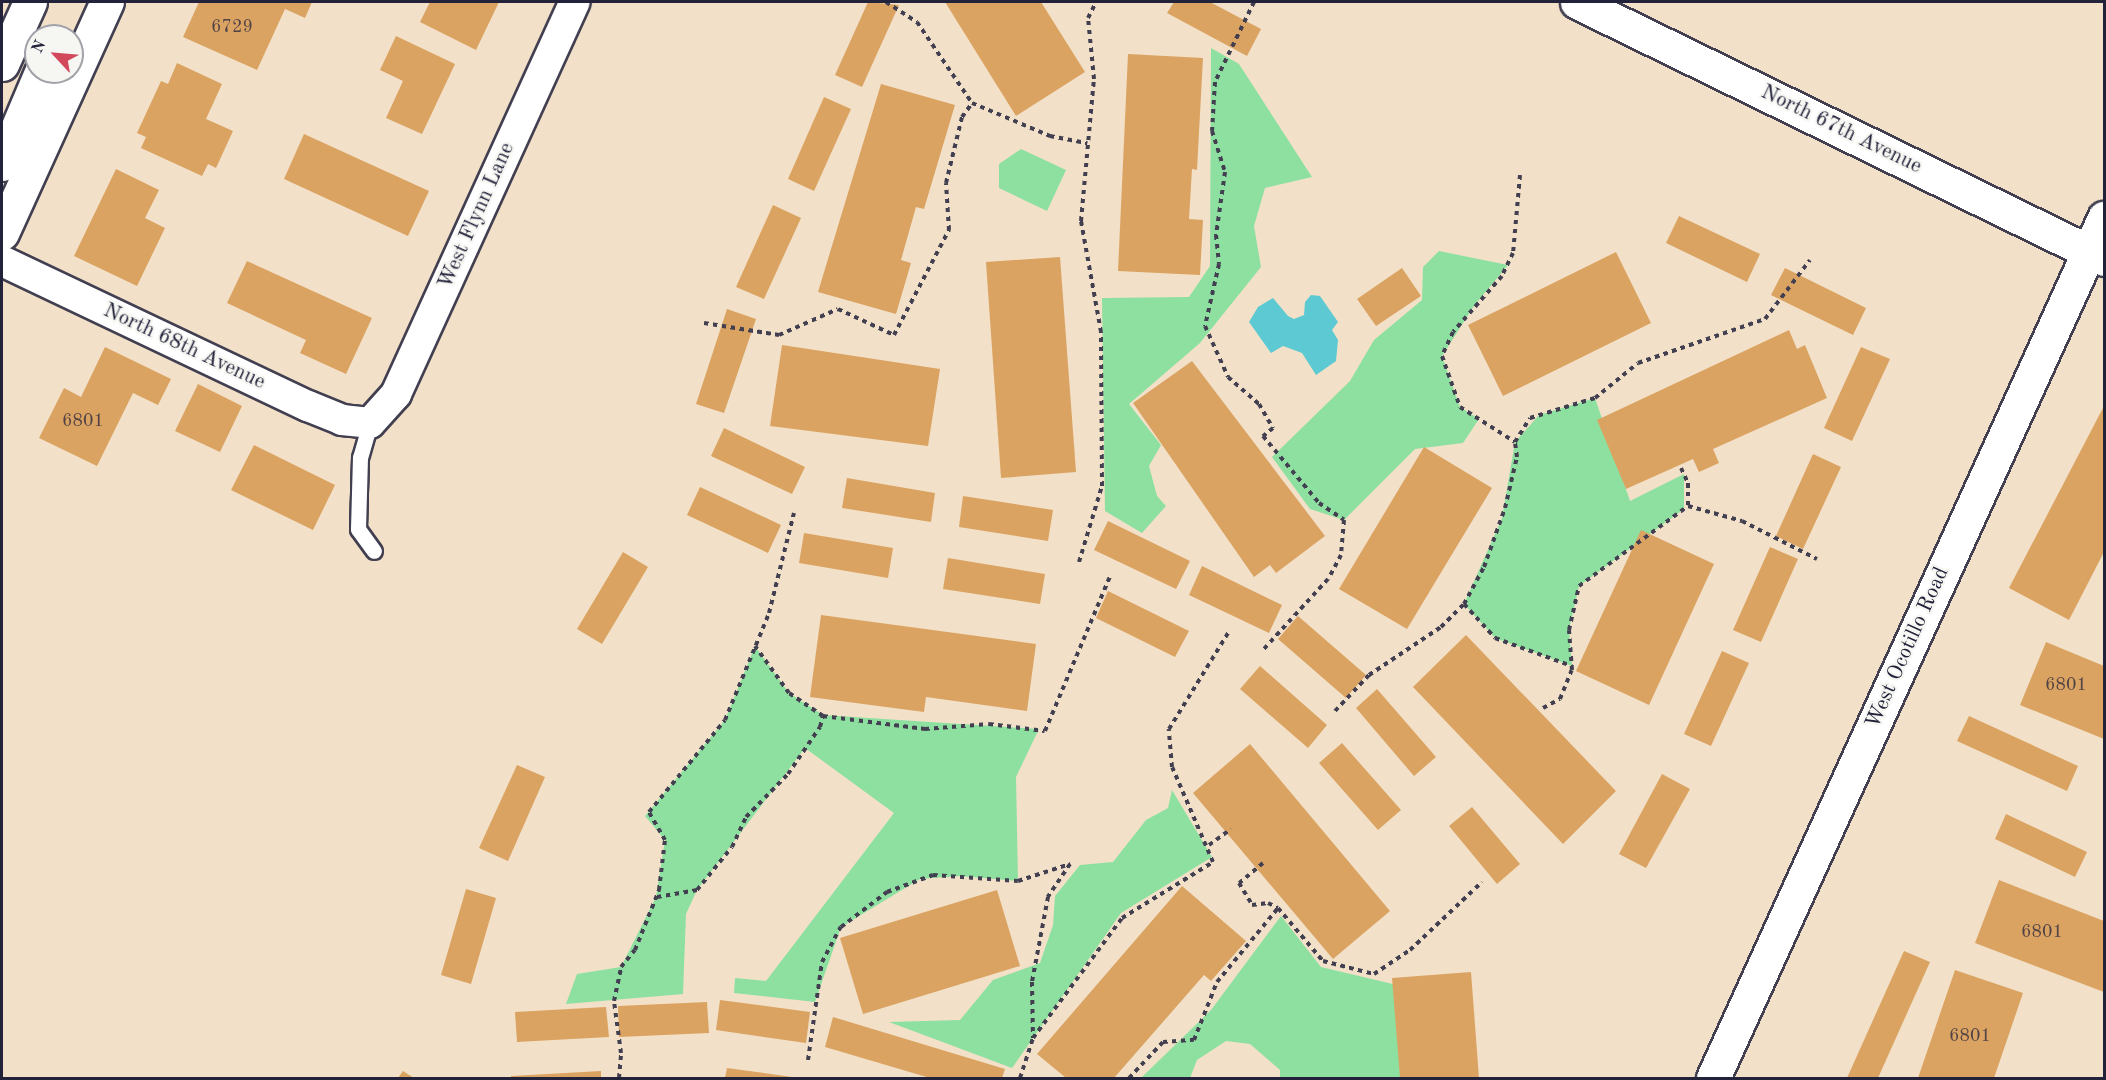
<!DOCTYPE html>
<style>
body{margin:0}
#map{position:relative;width:2106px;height:1080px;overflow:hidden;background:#f2e1c8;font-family:"Old Standard TT",serif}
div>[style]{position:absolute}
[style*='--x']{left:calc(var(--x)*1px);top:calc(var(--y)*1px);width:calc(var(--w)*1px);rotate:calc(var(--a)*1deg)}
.green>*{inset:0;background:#8ee0a0}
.water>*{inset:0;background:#5dc9d2}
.building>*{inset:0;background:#dba362}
.path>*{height:4px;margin-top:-2px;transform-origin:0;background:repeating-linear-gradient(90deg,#413f50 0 4.5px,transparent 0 9px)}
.roads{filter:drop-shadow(2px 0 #413f50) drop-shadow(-2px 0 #413f50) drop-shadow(0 2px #413f50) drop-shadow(0 -2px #413f50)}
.lane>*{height:15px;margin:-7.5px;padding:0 7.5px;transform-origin:7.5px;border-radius:7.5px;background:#fff}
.street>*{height:30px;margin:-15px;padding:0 15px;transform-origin:15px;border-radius:15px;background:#fff}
.secondary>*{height:33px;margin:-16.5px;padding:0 16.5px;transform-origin:16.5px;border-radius:16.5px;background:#fff}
span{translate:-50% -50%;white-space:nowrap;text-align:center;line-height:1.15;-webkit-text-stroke:4.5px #f6f6f2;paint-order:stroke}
.number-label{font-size:18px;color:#504245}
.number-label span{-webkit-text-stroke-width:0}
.street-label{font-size:21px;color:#22223b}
.frame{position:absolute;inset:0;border:3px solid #22223b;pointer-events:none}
.north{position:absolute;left:24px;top:24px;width:60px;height:60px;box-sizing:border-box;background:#f6f6f2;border:2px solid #a1a1a9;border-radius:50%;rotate:296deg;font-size:16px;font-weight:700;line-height:24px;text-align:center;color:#22223b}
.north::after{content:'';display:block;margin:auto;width:21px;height:27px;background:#d1495b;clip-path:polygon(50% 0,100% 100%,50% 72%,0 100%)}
</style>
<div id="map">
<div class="green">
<i style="clip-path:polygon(1211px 48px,1239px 64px,1312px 177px,1265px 188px,1254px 226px,1261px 267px,1200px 343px,1129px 404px,1161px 445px,1149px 466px,1157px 496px,1166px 506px,1142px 533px,1105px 511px,1102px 298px,1189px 297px,1210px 266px)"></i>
<i style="clip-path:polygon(1021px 149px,1066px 170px,1047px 211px,999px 188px,999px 164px)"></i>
<i style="clip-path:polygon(1439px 251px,1508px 265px,1474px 306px,1442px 356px,1460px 407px,1479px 419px,1463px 443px,1415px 449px,1344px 520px,1310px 509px,1272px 457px,1350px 381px,1374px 340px,1422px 300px,1423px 267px)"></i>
<i style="clip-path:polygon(1595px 398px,1630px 501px,1684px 474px,1684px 509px,1579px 586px,1569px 630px,1572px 666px,1495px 638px,1464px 604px,1502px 518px,1515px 442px,1539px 415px)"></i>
<i style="clip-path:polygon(755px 646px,789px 693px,823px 715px,1039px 729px,1016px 777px,1018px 881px,960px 876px,920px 879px,841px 927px,815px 1002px,734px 993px,735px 978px,766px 981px,894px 813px,805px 748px,697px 890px,686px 914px,683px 994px,566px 1004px,577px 974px,621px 967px,656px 897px,665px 840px,645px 816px,725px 720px)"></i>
<i style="clip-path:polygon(1172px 790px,1212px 857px,1121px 913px,1012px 1068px,889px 1022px,960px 1020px,993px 980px,1040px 963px,1053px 925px,1055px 896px,1080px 865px,1113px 862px,1146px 820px,1168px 808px)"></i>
<i style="clip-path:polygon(1281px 916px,1321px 967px,1397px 985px,1403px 1078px,1280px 1078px,1280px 1070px,1250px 1044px,1226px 1041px,1197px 1060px,1190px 1078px,1141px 1078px,1211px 1010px)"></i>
</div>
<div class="water">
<i style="clip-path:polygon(1311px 295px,1320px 296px,1338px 322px,1332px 330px,1338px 340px,1336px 361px,1316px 375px,1302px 353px,1283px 346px,1271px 353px,1249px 322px,1258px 307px,1273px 298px,1288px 316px,1294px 319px,1304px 315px,1305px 302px)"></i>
</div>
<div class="building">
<i style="clip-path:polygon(199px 2px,312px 2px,305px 18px,285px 9px,257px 70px,183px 37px)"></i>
<i style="clip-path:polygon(430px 2px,499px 2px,476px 50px,420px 22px)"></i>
<i style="clip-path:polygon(868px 2px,899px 5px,862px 87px,835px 75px)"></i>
<i style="clip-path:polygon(945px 2px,1041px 2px,1085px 72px,1016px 116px)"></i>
<i style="clip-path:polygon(1174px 2px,1210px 2px,1261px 29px,1247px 56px,1167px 13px)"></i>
<i style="clip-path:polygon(396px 36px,455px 64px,422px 134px,386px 118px,403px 81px,380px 70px)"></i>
<i style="clip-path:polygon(1128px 54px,1203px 58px,1197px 170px,1192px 169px,1189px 219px,1203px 220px,1200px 275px,1118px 271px)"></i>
<i style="clip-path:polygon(177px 63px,222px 84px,206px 119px,233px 131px,216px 168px,208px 164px,202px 176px,141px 148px,146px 137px,137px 133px,161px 81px,168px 84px)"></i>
<i style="clip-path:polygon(881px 84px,955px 105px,924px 209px,916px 207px,901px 260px,911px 263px,896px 314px,818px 292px)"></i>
<i style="clip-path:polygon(824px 97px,851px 109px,814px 191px,788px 179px)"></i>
<i style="clip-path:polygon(304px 134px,429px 191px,408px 236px,284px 179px)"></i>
<i style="clip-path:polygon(116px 169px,159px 190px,145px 218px,165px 228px,137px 286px,74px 256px)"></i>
<i style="clip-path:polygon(773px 205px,801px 218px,764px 299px,736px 287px)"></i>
<i style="clip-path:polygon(1679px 216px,1760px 254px,1747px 282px,1666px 243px)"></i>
<i style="clip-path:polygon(1616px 252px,1651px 323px,1503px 396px,1468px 325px)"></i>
<i style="clip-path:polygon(1060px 257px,1076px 472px,1001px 478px,986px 262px)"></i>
<i style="clip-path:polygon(247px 261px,372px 318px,346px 374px,300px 353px,306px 340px,227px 303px)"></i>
<i style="clip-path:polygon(1402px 268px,1421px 296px,1376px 326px,1357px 299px)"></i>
<i style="clip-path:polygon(1785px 268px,1866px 308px,1853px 335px,1771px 295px)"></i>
<i style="clip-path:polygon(727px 309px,756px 319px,724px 413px,696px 404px)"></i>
<i style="clip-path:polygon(1789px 330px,1797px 349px,1805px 345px,1827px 398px,1713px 449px,1719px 463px,1699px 472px,1693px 459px,1626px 489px,1597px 420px)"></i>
<i style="clip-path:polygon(782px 345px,940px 369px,928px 446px,770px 426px)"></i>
<i style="clip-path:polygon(105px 347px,171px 379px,158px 405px,133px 393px,97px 466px,39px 438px,64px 388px,81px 397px)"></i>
<i style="clip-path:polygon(1861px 347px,1890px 359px,1852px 441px,1824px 428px)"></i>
<i style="clip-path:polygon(1192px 361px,1325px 536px,1276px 573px,1270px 565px,1254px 577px,1133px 403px)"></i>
<i style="clip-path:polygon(198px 384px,242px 406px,220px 452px,175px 431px)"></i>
<i style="clip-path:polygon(2104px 406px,2104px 552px,2069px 620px,2009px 588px)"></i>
<i style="clip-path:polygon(724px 428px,805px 467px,792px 494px,711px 456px)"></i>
<i style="clip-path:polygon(254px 445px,335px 485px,313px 530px,231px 490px)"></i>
<i style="clip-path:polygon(1424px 447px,1492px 488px,1407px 629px,1339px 589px)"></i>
<i style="clip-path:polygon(1813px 454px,1841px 467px,1803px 549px,1776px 536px)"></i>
<i style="clip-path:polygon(847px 478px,935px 493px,931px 522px,842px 508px)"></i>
<i style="clip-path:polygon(700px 487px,781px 525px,768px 553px,687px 515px)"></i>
<i style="clip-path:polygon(963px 496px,1053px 510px,1048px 541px,959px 527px)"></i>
<i style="clip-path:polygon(1108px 521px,1190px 561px,1176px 589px,1094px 550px)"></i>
<i style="clip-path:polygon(1641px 530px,1714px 564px,1649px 705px,1576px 671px)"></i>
<i style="clip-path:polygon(804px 533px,893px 548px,888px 578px,799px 563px)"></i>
<i style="clip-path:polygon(1770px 547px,1798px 559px,1761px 642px,1733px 630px)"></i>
<i style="clip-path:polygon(623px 552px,648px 567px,602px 644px,577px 629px)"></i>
<i style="clip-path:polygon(948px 558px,1045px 574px,1040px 604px,943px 589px)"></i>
<i style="clip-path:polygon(1202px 566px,1282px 605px,1269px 633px,1189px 595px)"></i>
<i style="clip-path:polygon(1108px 591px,1189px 631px,1175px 657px,1096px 618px)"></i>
<i style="clip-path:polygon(821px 615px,1036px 644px,1027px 711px,926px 697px,924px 712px,810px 697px)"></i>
<i style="clip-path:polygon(1298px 616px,1366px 675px,1346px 698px,1278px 639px)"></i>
<i style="clip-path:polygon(1466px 635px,1616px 791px,1563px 844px,1413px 687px)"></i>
<i style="clip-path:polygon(2046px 642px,2104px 666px,2104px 739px,2020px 705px)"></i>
<i style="clip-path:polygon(1722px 651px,1749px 663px,1711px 746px,1684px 734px)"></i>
<i style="clip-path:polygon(1260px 666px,1327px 725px,1308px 748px,1240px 689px)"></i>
<i style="clip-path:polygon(1377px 689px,1436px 757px,1414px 776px,1356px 708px)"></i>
<i style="clip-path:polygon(1969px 716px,2078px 766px,2067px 791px,1957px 741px)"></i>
<i style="clip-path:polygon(1342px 743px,1401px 810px,1378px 830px,1319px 763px)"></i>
<i style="clip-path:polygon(1250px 744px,1390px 911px,1333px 959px,1193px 793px)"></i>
<i style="clip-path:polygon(517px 765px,545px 777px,508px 861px,479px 848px)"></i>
<i style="clip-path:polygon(1662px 774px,1690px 789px,1646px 868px,1619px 854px)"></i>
<i style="clip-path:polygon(1472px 807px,1520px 864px,1497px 884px,1449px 826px)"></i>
<i style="clip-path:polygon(2006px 814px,2087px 852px,2075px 877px,1995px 839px)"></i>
<i style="clip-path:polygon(1999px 880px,2104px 921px,2104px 992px,1975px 943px)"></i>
<i style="clip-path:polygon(1182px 886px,1246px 941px,1211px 981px,1204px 975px,1114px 1078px,1066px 1078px,1037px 1054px)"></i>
<i style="clip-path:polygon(466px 889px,496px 898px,471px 984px,441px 975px)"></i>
<i style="clip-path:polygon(997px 890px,1020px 966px,863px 1014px,840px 938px)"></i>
<i style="clip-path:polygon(1904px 951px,1930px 962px,1878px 1078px,1847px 1078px)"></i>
<i style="clip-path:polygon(1955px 970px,2023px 993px,1994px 1078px,1918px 1078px)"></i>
<i style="clip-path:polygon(1471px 972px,1479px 1078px,1400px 1078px,1392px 978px)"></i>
<i style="clip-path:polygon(720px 1000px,810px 1012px,806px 1043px,716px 1030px)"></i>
<i style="clip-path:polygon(707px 1002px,709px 1033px,619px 1037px,618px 1006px)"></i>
<i style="clip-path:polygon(606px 1007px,609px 1037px,517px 1042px,515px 1012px)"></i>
<i style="clip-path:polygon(833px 1017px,1005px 1069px,1002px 1078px,930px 1078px,825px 1047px)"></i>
<i style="clip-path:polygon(727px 1068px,792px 1077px,792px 1078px,725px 1078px)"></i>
<i style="clip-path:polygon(403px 1071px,414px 1078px,398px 1078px)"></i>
<i style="clip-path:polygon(601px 1071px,601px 1078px,511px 1078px,511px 1076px)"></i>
</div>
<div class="path">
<i style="--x:886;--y:2;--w:37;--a:33"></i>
<i style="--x:917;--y:22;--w:98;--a:55.8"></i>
<i style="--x:1254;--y:2;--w:89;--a:116"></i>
<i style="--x:1215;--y:82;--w:49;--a:93.5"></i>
<i style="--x:1212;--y:131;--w:43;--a:72.4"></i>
<i style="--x:1225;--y:172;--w:64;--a:98.1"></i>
<i style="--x:1216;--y:235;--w:29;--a:84"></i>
<i style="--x:1219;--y:264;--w:64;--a:102.7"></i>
<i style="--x:1205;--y:326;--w:56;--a:65.7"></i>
<i style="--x:1228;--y:377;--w:41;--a:41.1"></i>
<i style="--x:1259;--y:404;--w:28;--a:60"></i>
<i style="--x:1273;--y:428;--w:13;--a:141"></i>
<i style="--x:1263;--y:436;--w:87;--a:50.1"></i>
<i style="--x:1319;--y:503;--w:30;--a:34"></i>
<i style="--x:1344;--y:520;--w:35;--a:95"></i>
<i style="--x:1341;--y:555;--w:27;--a:118"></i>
<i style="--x:1328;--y:579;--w:98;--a:132.5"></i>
<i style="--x:1520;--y:175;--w:78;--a:95.1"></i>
<i style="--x:1513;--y:253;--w:25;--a:116"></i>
<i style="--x:1502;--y:276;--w:74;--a:131.2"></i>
<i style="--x:1453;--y:332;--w:26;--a:115"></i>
<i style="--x:1442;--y:356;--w:54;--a:70.6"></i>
<i style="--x:1460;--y:407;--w:65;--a:32.5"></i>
<i style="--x:1515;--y:442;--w:28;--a:-58"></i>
<i style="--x:1530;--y:418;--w:68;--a:-17.1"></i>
<i style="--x:1595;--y:398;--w:55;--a:-39.1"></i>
<i style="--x:1638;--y:363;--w:134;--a:-19.1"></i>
<i style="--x:1765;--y:319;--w:74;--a:-52.7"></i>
<i style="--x:704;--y:323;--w:76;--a:9.1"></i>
<i style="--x:779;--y:335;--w:64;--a:-23.8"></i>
<i style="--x:838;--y:309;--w:62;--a:24.9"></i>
<i style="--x:894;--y:335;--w:119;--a:-62.4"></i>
<i style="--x:949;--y:230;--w:47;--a:-93.7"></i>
<i style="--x:946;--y:183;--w:68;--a:-76.4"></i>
<i style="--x:962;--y:117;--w:17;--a:-54"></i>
<i style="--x:972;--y:103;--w:85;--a:22.9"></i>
<i style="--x:1050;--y:136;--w:38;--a:11"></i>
<i style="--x:1681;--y:468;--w:17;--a:65"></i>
<i style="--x:1688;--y:483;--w:23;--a:90"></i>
<i style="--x:1688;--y:506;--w:56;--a:15.5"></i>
<i style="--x:1742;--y:521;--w:84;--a:26.9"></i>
<i style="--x:1079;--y:562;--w:79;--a:-73.2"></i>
<i style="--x:1102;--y:486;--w:154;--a:-90.4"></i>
<i style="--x:1101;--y:332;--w:113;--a:-100.2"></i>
<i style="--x:1081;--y:221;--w:143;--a:-84.8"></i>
<i style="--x:1094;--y:79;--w:61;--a:-95.6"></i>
<i style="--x:1088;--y:18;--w:18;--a:-63"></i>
<i style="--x:1464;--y:604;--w:42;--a:-61.6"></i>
<i style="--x:1484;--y:567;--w:63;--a:-70.4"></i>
<i style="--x:1505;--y:508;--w:52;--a:-76.8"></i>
<i style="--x:1517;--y:457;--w:15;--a:-98"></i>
<i style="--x:1543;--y:708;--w:19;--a:-28"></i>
<i style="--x:1560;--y:699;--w:31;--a:-68"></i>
<i style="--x:1572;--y:670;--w:40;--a:-94.3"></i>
<i style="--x:1569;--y:630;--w:45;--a:-77.2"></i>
<i style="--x:1579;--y:586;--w:135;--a:-36.3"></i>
<i style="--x:1335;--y:711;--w:50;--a:-46.6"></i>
<i style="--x:1369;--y:675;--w:87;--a:-33.7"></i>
<i style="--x:1441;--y:627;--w:33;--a:-45"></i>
<i style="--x:1464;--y:604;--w:46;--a:47.6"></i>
<i style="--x:1495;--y:638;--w:82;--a:20"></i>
<i style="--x:823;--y:716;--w:103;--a:7.3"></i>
<i style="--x:925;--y:729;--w:64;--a:-4.5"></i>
<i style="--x:989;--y:724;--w:56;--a:7.1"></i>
<i style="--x:1045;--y:731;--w:168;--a:-67.2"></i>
<i style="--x:1209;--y:845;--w:27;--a:-36"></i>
<i style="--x:1263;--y:863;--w:31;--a:140"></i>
<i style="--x:1239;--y:883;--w:26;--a:59"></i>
<i style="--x:1252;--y:905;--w:16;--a:-7"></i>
<i style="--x:1268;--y:903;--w:11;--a:27"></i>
<i style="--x:657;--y:897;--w:41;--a:-9.9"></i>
<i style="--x:697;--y:890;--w:55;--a:-50.9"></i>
<i style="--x:732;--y:847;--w:33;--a:-65"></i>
<i style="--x:746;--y:817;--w:60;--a:-45.7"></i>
<i style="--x:788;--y:774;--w:57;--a:-55.8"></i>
<i style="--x:820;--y:727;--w:11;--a:-75"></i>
<i style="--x:823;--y:716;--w:41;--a:-145.9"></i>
<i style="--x:789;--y:693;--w:58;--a:-125.9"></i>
<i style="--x:808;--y:1060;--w:99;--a:-81.9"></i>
<i style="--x:822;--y:962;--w:40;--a:-62"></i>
<i style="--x:841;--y:927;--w:58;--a:-37.3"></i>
<i style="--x:887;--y:892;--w:49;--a:-20.3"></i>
<i style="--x:933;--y:875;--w:85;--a:4"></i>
<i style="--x:1018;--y:881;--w:55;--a:-18.1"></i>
<i style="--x:1070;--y:864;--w:40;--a:124"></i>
<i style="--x:1048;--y:897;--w:86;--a:100.7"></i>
<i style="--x:1032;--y:982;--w:56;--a:89"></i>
<i style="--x:619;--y:1078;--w:25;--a:-85"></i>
<i style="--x:621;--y:1053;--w:52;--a:-97.7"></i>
<i style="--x:614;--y:1001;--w:35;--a:-78"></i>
<i style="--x:621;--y:967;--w:22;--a:-51"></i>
<i style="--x:635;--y:950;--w:65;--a:-68.2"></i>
<i style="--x:659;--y:890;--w:50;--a:-83.2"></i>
<i style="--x:665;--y:840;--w:32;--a:-120"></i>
<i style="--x:649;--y:812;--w:119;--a:-50.4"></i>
<i style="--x:725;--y:720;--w:116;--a:-67.6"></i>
<i style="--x:769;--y:613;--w:103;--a:-76"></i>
<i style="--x:1020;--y:1078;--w:42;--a:-72"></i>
<i style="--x:1033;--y:1038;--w:149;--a:-53.4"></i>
<i style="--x:1122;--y:918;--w:107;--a:-31.6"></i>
<i style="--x:1213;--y:862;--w:103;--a:-113.3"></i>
<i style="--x:1172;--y:767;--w:38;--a:-95"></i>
<i style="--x:1169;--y:729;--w:113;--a:-58.4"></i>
<i style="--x:1129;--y:1078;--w:50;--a:-46.6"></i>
<i style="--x:1163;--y:1042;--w:31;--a:-4"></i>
<i style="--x:1194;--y:1040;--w:62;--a:-68.4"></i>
<i style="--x:1217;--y:982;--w:96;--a:-50.5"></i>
<i style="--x:1278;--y:908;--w:70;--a:49.7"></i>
<i style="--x:1323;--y:961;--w:53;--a:14.3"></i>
<i style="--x:1374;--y:974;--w:43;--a:-33.7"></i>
<i style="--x:1410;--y:950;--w:99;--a:-43.4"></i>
</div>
<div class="roads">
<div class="lane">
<i style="--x:370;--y:423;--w:35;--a:106"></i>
<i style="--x:360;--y:457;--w:72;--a:91.6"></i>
<i style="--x:358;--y:529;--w:27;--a:54"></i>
</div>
<div class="street">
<i style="--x:2;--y:261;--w:339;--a:25.4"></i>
<i style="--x:308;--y:406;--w:37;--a:22"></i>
<i style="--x:342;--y:420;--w:28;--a:6"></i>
<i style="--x:370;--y:423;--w:39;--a:-48"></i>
<i style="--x:396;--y:394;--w:431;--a:-65.5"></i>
</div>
<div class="secondary">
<i style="--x:1577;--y:2;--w:586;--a:26"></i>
<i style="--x:2;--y:64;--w:68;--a:-65.7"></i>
<i style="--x:2;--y:164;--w:100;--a:-67"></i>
<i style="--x:2;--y:233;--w:254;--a:-65.6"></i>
<i style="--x:1713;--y:1078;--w:945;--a:-65.55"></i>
</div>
</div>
<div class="number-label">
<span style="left:232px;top:27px">6729</span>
<span style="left:83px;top:421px">6801</span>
<span style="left:2066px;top:685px">6801</span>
<span style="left:2042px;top:932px">6801</span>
<span style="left:1970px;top:1036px">6801</span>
</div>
<div class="street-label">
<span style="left:1841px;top:130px;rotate:26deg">North 67th Avenue</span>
<span style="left:477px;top:216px;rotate:-66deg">West Flynn Lane</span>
<span style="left:184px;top:347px;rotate:25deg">North 68th Avenue</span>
<span style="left:1908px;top:648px;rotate:-66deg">West Ocotillo Road</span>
</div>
<div class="frame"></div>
<div class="north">N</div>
</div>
